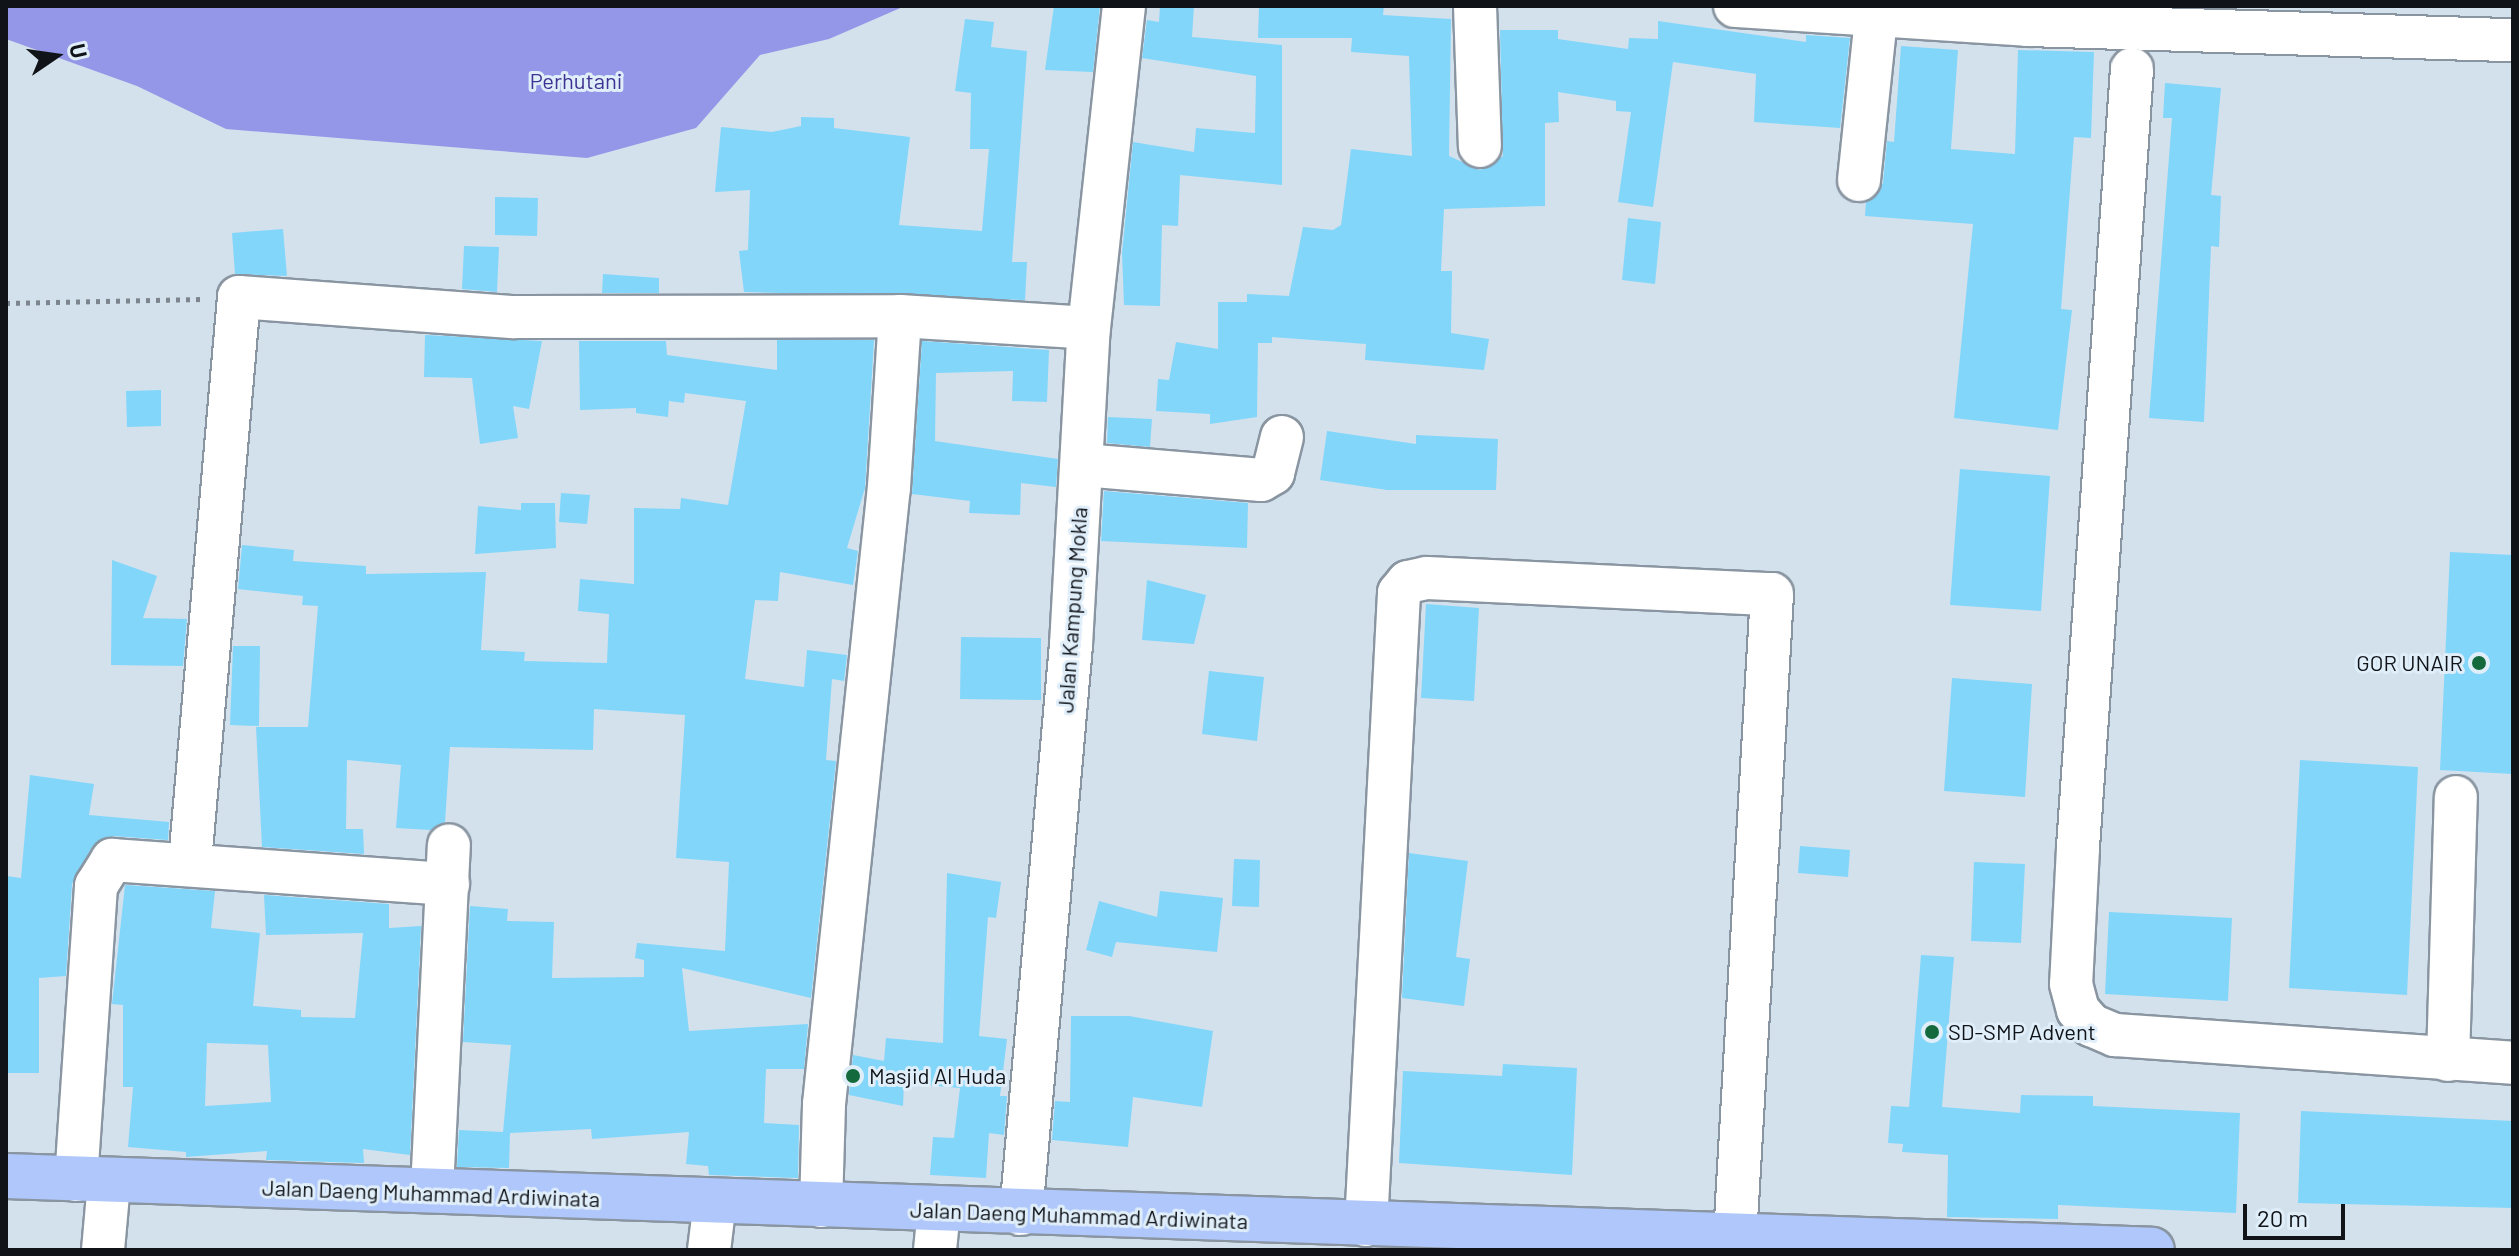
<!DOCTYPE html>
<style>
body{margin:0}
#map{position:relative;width:2519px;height:1256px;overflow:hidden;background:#d3e1ed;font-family:Barlow,sans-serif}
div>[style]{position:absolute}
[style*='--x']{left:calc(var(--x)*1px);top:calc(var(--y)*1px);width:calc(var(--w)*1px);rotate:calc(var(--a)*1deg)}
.forest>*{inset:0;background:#9496e8}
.building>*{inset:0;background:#82d6fa}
.path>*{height:5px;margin-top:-2.5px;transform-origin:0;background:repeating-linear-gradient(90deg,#7c858e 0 4px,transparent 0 10px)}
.roads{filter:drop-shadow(2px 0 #8995a1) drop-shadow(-2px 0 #8995a1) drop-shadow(0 2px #8995a1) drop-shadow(0 -2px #8995a1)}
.minor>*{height:42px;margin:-21px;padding:0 21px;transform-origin:21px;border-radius:21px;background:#fff}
.major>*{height:44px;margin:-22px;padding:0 22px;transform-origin:22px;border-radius:22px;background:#afc7fa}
.dots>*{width:22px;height:22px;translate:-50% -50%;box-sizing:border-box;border:4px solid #e0eefa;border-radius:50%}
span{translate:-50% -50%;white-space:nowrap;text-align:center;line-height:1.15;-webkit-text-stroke:6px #e0eefa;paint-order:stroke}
.park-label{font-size:22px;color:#3e3392}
.street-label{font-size:22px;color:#101419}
.poi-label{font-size:22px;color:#101419}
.right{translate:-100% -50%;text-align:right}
.left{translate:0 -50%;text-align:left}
.frame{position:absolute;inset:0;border:8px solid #101419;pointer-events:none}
.north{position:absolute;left:16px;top:16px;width:80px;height:80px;-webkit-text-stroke:6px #e0eefa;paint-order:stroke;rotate:77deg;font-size:22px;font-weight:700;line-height:32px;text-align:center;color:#101419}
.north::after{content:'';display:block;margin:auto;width:28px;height:36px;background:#101419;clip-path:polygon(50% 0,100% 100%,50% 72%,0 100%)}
.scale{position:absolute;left:2243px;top:1204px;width:102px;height:36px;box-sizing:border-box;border:4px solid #101419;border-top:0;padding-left:10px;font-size:24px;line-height:28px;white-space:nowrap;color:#101419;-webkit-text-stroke:6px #e0eefa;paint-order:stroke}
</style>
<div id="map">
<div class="forest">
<i style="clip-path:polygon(6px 6px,905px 6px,829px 39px,760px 55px,696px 128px,587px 158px,226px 129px,137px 86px,6px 39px)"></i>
</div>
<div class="building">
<i style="clip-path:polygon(1054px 6px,1100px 6px,1093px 72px,1045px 70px)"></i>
<i style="clip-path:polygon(1160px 6px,1194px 6px,1192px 37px,1282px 45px,1282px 185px,1180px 175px,1178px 226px,1162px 225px,1160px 306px,1124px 305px,1122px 253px,1133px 142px,1194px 152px,1196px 128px,1255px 133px,1256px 76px,1142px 58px,1147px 20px,1159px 22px)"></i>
<i style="clip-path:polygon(1259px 6px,1384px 6px,1383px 15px,1451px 19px,1449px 156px,1480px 170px,1503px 156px,1500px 30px,1558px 30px,1558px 39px,1628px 49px,1629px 38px,1658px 39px,1658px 21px,1806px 42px,1806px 35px,1850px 38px,1840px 128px,1754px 122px,1756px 74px,1673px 62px,1653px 207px,1618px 202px,1631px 112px,1616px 111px,1616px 101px,1558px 92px,1559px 122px,1545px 123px,1545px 206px,1444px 209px,1441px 271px,1452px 271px,1451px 333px,1489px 339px,1484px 370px,1365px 360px,1366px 344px,1272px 337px,1272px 343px,1258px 343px,1257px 417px,1210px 424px,1210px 414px,1156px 411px,1158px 379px,1169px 380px,1176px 342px,1218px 349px,1218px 302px,1247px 302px,1247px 294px,1289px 296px,1303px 227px,1333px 230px,1341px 225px,1351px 149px,1412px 156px,1409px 56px,1351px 52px,1352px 38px,1258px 38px)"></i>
<i style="clip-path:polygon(965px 19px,994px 22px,991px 47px,1027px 51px,1012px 262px,1027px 262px,1025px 300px,744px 292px,739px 251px,748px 250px,750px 190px,715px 192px,721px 127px,772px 132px,801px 126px,801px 117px,834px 118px,834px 128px,910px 137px,899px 225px,982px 231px,989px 149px,970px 149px,971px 93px,955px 91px)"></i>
<i style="clip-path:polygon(1901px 46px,1958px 50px,1951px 149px,2015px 154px,2018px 50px,2094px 52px,2091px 138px,2074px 137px,2061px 309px,2072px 310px,2058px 430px,1954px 418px,1973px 224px,1865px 216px,1866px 202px,1883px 183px,1887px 141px,1894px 142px)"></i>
<i style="clip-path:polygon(2165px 83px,2221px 88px,2211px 195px,2221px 196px,2219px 247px,2211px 246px,2204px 422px,2149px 418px,2172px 118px,2163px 118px)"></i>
<i style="clip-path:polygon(495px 197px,538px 198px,537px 236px,495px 235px)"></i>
<i style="clip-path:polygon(1628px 218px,1661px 222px,1655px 284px,1622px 280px)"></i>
<i style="clip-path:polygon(283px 229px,287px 276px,235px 274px,232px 233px)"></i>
<i style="clip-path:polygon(464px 246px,499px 247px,497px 292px,462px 289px)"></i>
<i style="clip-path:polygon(603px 274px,659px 278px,659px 293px,602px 293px)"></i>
<i style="clip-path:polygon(425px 335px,542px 341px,529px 409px,513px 406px,518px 438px,480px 444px,472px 378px,424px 377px)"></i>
<i style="clip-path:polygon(777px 340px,874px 340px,865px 488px,847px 548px,858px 551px,853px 585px,780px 572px,778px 601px,755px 600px,745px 679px,804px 687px,807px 650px,847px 655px,844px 681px,832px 679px,826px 760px,836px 761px,811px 998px,682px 968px,689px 1031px,808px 1024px,804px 1069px,766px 1069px,764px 1123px,799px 1125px,798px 1178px,709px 1175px,708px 1166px,686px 1164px,689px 1132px,592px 1139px,591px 1129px,510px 1133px,509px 1168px,457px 1167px,459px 1130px,503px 1132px,511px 1045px,463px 1042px,470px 906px,508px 909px,507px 921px,554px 922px,552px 978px,644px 977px,644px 960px,635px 958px,637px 943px,725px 951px,729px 862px,676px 858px,685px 715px,594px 709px,593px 750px,450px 747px,445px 822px,431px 830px,396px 828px,401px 765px,347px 760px,346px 829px,363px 829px,364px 854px,262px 847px,256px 727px,308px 727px,318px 606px,302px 605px,303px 596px,238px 589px,242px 545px,294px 550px,293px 561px,366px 566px,366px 574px,486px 572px,481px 650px,525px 652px,524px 661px,607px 663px,609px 614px,578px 611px,580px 579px,634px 584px,634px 508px,680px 509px,681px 498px,728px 505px,746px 401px,685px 393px,684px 403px,669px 401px,668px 417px,636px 413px,636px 408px,580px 410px,579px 341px,666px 341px,667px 355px,777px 370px)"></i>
<i style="clip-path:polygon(922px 341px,1049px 350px,1047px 402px,1012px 401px,1013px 371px,936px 373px,935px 441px,1058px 459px,1056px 487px,1021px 483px,1020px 515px,969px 513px,970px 501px,912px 494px)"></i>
<i style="clip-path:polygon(161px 390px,161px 426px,127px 427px,126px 391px)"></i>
<i style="clip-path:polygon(1108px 417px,1152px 419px,1150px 447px,1107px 443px)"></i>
<i style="clip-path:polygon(1327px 431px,1416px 444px,1416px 435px,1498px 439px,1496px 490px,1387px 490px,1320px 480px)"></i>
<i style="clip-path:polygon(1960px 469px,2050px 476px,2041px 611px,1950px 605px)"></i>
<i style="clip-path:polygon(1104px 491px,1248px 503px,1247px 548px,1101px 541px)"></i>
<i style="clip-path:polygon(561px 493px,590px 495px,587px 524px,559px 522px)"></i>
<i style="clip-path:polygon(521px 503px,555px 503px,556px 548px,475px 554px,478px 506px,521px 510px)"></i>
<i style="clip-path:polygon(2450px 552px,2513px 555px,2513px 774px,2440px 770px)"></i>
<i style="clip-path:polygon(112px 560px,157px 576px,143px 618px,187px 619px,183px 666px,111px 665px)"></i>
<i style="clip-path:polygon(1147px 580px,1206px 595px,1194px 644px,1142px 640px)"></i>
<i style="clip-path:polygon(1426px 604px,1479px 608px,1474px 701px,1421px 698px)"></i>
<i style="clip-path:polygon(961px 637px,1041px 638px,1041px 700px,960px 699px)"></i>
<i style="clip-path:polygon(233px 646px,260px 646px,259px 726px,230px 725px)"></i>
<i style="clip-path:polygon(1209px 671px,1264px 677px,1257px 741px,1202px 734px)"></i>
<i style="clip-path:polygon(1952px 678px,2032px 684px,2025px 797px,1944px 791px)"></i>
<i style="clip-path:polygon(2300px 760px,2418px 767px,2407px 995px,2289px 988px)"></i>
<i style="clip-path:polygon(30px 775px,94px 784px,89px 815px,169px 822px,168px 840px,113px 836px,92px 847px,72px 884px,66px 976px,39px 978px,39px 1073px,6px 1073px,6px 876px,21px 878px)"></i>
<i style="clip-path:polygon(1800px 846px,1850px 850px,1848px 877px,1798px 873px)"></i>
<i style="clip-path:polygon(1409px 853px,1468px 861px,1456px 957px,1470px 959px,1464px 1006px,1402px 998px)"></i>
<i style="clip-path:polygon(1234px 859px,1260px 860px,1259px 907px,1232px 906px)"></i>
<i style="clip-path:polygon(1974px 862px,2025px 864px,2021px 943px,1971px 941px)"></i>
<i style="clip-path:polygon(947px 873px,1001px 882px,996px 918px,988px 917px,979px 1036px,1007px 1039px,1000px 1096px,1007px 1096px,1004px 1135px,989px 1133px,986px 1178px,930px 1175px,933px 1137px,954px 1138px,960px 1088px,904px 1083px,903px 1106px,849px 1095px,853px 1055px,884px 1061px,886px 1038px,943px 1043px)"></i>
<i style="clip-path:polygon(evenodd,125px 885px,215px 891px,211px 928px,260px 933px,253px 1006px,301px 1010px,301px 1017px,355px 1018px,363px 933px,266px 935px,264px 895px,389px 904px,389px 928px,421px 926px,410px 1155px,363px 1149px,364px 1163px,266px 1160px,267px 1151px,186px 1157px,186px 1152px,128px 1147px,133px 1087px,123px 1087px,123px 1005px,112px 1004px,125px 885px,207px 1043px,268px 1045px,271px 1102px,205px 1106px,207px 1043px)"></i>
<i style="clip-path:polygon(1160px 891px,1223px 898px,1217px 952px,1116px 942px,1112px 957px,1086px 950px,1099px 901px,1157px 917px)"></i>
<i style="clip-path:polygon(2109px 912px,2232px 918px,2228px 1001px,2105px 994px)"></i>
<i style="clip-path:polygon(1921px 955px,1954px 957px,1942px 1107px,2020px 1113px,2021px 1095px,2093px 1096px,2093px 1106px,2240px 1113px,2236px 1213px,2058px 1205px,2058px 1219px,1947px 1217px,1948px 1155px,1902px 1152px,1903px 1144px,1888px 1143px,1891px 1106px,1909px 1107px)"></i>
<i style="clip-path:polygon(1071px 1016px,1129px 1016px,1213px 1031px,1202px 1107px,1133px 1097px,1128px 1147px,1052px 1140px,1055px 1101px,1070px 1102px)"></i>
<i style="clip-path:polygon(1503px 1064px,1577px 1068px,1572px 1175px,1399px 1163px,1403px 1071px,1502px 1076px)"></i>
<i style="clip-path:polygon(2301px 1111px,2513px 1121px,2513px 1208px,2298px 1203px)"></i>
</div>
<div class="path">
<i style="--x:6;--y:303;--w:196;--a:-1.2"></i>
</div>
<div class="roads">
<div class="minor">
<i style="--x:1475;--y:6;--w:140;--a:88"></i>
<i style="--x:1735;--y:6;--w:294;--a:3.7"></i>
<i style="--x:2028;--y:25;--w:485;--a:1.8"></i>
<i style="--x:2132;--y:69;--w:781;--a:93.97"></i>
<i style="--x:2078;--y:848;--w:136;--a:92.9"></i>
<i style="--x:2071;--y:984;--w:27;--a:75"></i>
<i style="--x:2078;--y:1010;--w:20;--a:49"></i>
<i style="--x:2091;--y:1025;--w:26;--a:23"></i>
<i style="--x:2115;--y:1035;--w:399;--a:4"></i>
<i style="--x:1859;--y:180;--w:164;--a:-84"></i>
<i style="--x:1083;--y:465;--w:179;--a:4.8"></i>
<i style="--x:1261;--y:480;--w:14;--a:-30"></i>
<i style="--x:1273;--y:473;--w:37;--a:-76"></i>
<i style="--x:190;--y:862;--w:567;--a:-85.04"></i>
<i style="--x:239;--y:297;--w:276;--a:4.2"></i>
<i style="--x:514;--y:317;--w:386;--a:-0.1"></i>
<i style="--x:900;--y:316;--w:189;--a:3.6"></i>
<i style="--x:2448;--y:1060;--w:263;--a:-88.3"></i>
<i style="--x:76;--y:1180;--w:295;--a:-86.1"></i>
<i style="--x:96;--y:886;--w:31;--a:-58"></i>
<i style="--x:112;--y:860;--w:337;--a:4.1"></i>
<i style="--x:432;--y:1190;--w:345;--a:-87.2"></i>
<i style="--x:821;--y:1206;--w:102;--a:-88.3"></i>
<i style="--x:824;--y:1104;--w:620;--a:-83.99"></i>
<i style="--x:889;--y:487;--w:171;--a:-86.3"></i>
<i style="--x:1021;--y:1214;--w:571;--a:-84.98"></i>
<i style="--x:1071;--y:645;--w:318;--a:-86.8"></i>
<i style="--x:1089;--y:328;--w:324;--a:-83.8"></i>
<i style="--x:1366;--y:1225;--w:633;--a:-87.01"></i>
<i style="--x:1399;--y:593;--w:14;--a:-51"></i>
<i style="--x:1408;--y:582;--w:19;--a:-12"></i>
<i style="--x:1427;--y:578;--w:345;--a:2.7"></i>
<i style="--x:1772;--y:594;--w:645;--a:93.29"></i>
<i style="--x:103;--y:1250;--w:67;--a:-84.9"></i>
<i style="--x:709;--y:1250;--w:48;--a:-82.9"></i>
<i style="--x:935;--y:1250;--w:41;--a:-84.4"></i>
</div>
<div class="major">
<i style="--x:6;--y:1176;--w:2147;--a:1.97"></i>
</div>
</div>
<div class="dots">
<i style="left:2479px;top:663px;background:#146a3c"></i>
<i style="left:1932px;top:1032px;background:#146a3c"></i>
<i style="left:853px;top:1076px;background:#146a3c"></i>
</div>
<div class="park-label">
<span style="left:576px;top:81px">Perhutani</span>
</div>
<div class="street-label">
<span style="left:1072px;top:610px;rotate:-86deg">Jalan Kampung Mokla</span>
<span style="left:431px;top:1193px;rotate:2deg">Jalan Daeng Muhammad Ardiwinata</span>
<span style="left:1079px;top:1215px;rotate:2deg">Jalan Daeng Muhammad Ardiwinata</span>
</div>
<div class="poi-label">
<span class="right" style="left:2463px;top:663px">GOR UNAIR</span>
<span class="left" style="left:1948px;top:1032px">SD-SMP Advent</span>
<span class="left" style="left:869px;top:1076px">Masjid Al Huda</span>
</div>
<div class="frame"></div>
<div class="north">U</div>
<div class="scale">20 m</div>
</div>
